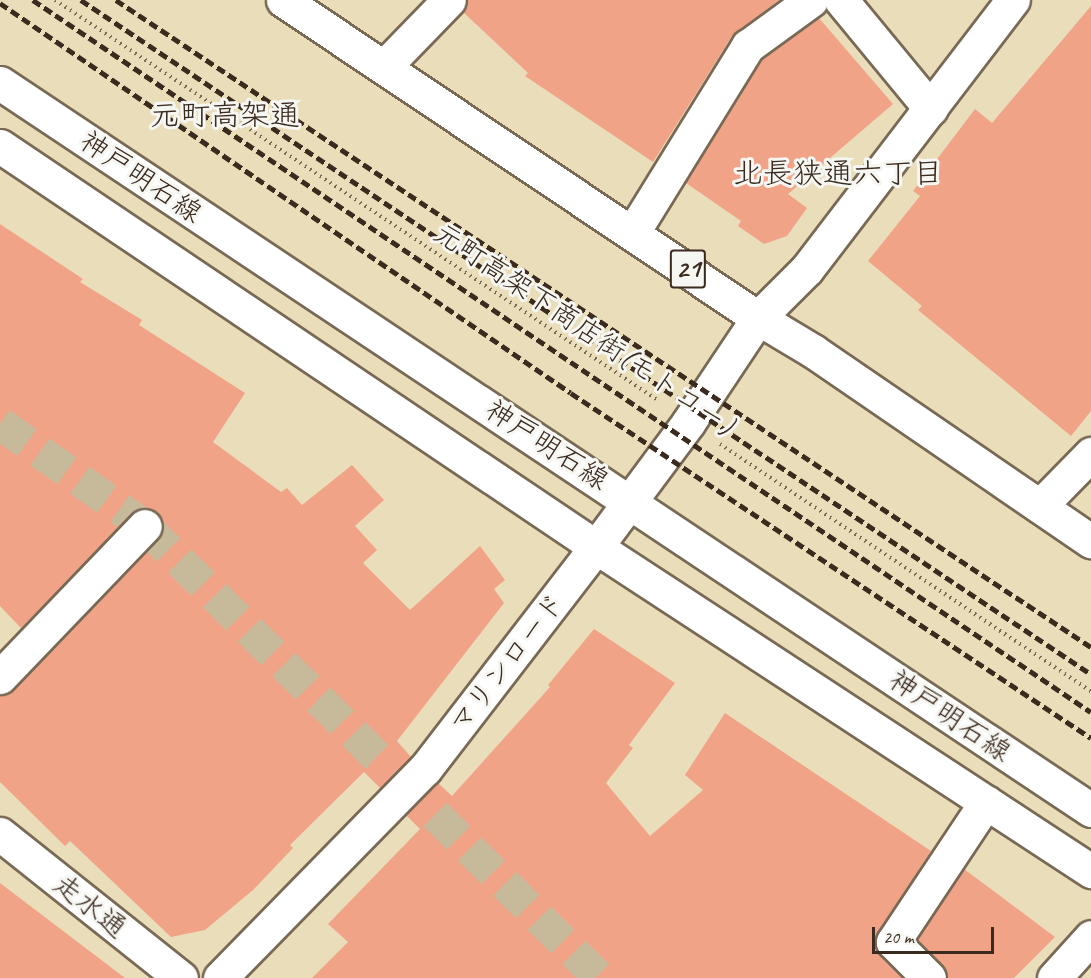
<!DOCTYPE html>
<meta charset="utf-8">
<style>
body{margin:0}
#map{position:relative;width:1091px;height:978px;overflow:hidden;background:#eadeba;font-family:Caveat,"Klee One",sans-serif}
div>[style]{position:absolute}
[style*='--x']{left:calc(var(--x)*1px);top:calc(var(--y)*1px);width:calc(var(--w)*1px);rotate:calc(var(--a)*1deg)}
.building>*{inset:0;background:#f1a387}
.street-tunnel>*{height:33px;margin-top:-16.5px;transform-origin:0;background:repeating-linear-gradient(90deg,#c7ba9b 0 33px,transparent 0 49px)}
.path>*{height:4px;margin-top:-2px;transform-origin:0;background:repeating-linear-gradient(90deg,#786955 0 1.5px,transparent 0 6px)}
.roads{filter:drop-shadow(2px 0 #786955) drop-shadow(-2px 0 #786955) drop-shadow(0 2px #786955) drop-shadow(0 -2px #786955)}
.street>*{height:33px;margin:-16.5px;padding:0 16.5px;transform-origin:16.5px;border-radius:16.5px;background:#fff}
.secondary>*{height:33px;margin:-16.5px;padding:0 16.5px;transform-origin:16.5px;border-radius:16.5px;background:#fff}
.primary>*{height:33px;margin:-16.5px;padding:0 16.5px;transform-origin:16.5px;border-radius:16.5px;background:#fff}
.rail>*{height:4.5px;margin-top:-2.25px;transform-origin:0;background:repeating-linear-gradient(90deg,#3b2a1e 0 9px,transparent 0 13.5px)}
span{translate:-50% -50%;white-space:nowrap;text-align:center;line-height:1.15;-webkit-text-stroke:6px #f6f6f2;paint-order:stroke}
.shield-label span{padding:2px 4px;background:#f6f6f2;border:2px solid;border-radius:4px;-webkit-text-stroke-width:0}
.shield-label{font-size:27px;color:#3b2a1e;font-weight:700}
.street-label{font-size:28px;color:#3b2a1e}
.neighbourhood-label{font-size:30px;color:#3b2a1e}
.scale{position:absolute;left:872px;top:927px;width:122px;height:27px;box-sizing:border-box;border:3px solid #3b2a1e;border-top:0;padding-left:8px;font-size:18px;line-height:21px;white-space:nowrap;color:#3b2a1e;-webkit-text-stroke:4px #f6f6f2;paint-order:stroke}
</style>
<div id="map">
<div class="building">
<i style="clip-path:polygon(467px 0,779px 0,732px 36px,653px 162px,525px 76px,528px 73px,463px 12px)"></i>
<i style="clip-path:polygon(1091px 6px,1091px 411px,1071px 436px,918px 310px,922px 306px,868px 261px,920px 196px,913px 191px,975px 109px,992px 123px)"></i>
<i style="clip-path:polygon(819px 18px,893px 104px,788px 194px,807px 208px,787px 236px,764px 244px,738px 226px,741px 221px,686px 183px,762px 59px)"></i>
<i style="clip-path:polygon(0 224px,83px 279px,80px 282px,142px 320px,139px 325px,245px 393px,213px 442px,281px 492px,287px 488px,302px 505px,352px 465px,384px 500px,355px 526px,377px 550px,363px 563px,410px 610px,480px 546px,505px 580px,494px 589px,504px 603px,397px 741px,411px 757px,380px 788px,364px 772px,290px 845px,293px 848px,253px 890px,205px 930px,171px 937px,70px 841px,65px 846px,0 782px,0 696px,14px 690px,163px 530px,158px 512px,139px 508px,21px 628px,0 606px)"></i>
<i style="clip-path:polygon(594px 629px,675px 683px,629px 745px,633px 748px,606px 783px,650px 836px,703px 790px,685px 775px,725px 713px,931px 851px,875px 939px,879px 955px,902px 978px,312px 978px,348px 942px,328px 924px,420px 829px,406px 815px,438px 783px,452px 796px,550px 687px,548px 685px)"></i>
<i style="clip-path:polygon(964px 869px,1055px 937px,1014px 978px,947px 978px,942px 965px,917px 940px)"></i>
<i style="clip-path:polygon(0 883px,125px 978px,0 978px)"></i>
</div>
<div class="street-tunnel">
<i style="--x:0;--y:423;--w:178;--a:35.4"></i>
<i style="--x:145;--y:526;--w:339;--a:44.8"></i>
<i style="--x:435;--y:814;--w:233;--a:44.8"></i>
</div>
<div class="path">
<i style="--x:55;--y:0;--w:725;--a:33.58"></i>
<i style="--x:720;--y:444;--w:446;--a:33.7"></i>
</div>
<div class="roads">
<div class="street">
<i style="--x:841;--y:0;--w:141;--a:50.5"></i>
<i style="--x:384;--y:67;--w:93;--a:-45.9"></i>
<i style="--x:633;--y:232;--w:219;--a:-58.3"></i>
<i style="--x:748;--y:46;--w:78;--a:-36.1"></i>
<i style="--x:1040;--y:506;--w:73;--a:-45.6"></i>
<i style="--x:0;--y:677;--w:209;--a:-46.2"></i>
<i style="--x:220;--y:978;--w:293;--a:-45.6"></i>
<i style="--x:425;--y:769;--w:280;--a:-52.4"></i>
<i style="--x:929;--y:978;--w:51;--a:-135"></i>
<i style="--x:893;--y:942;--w:168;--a:-56.4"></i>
<i style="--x:1054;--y:978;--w:55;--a:-47.9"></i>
</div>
<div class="secondary">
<i style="--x:596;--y:547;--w:154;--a:-53.4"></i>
<i style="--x:688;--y:423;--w:126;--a:-56.3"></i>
<i style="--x:758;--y:318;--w:69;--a:-45"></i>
<i style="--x:807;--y:269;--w:339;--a:-52.6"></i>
<i style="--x:0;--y:834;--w:231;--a:38.5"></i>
</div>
<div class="primary">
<i style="--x:283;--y:0;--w:572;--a:33.8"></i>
<i style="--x:758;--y:318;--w:64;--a:31"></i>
<i style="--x:813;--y:351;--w:337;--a:34.4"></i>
<i style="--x:0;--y:83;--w:1311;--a:33.68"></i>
<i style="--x:0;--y:146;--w:718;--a:33.93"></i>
<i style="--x:596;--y:547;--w:592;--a:33.21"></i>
</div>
</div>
<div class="rail">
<i style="--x:33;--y:0;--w:1275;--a:33.94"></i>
<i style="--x:81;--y:0;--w:1214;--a:33.72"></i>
<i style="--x:116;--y:0;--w:1170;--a:33.57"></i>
<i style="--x:0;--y:3;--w:691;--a:34.33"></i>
<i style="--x:571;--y:393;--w:624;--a:33.56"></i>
</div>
<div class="shield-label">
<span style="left:688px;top:269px">21</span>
</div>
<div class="street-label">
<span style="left:141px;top:177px;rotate:34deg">神戸明石線</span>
<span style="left:584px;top:329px;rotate:34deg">元町高架下商店街(モトコー)</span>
<span style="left:547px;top:445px;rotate:33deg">神戸明石線</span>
<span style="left:507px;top:663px;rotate:-52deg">マリンロード</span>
<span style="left:950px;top:716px;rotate:34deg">神戸明石線</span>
<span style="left:90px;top:906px;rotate:38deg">走水通</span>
</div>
<div class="neighbourhood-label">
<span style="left:225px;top:115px">元町高架通</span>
<span style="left:838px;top:173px">北長狭通六丁目</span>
</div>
<div class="scale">20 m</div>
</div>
